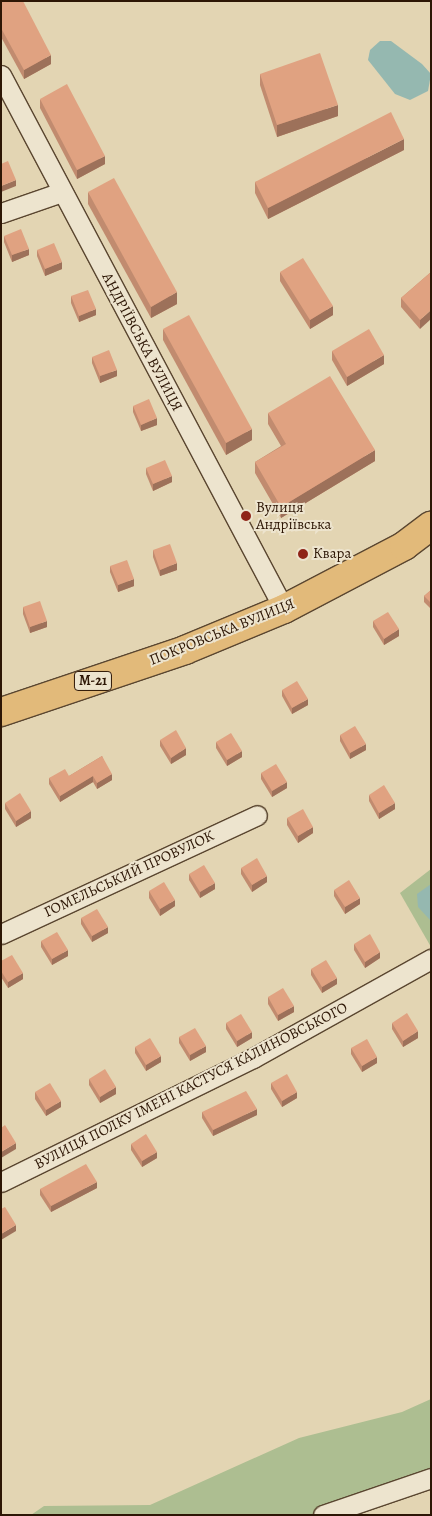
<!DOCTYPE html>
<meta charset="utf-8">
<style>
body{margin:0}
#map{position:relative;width:432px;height:1516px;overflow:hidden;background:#e3d5b3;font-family:Alegreya,serif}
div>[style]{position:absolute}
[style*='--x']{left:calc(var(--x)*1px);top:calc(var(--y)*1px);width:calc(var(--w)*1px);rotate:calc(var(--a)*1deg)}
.green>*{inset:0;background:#adbe91}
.water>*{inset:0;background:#95b8b0}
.roads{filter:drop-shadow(1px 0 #5a4630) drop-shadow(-1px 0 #5a4630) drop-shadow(0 1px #5a4630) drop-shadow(0 -1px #5a4630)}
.minor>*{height:19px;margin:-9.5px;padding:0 9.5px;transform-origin:9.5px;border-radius:9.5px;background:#ede4ce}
.highway>*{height:28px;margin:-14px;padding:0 14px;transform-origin:14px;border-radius:14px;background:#e2ba7a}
.wall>*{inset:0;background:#c18b6f}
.shaded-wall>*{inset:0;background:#9d715a}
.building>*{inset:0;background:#e0a281}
.dots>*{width:14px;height:14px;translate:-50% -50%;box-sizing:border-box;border:2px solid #ede4ce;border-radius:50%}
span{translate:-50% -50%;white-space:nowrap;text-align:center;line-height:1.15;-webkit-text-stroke:4px #ede4ce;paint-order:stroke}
.shield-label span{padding:1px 4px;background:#ede4ce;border:1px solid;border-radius:4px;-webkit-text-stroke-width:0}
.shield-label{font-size:14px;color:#2d1605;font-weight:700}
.street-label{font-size:15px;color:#2d1605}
.poi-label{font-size:15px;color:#2d1605}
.left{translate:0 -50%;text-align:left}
.frame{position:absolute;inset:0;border:2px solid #2d1605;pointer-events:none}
</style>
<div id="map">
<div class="green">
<i style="clip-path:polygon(431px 869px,431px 947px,400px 893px)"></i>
<i style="clip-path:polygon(431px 1399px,431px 1478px,323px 1515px,31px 1515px,44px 1506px,150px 1505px,299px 1438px,402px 1412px)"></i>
</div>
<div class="water">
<i style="clip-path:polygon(380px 41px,391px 41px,422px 64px,431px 74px,428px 91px,410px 100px,395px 94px,368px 60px,370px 50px)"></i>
<i style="clip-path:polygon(431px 884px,431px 921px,418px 907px,417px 894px)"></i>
</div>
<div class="roads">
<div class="minor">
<i style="--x:1;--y:75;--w:604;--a:62.08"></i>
<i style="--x:1;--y:213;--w:65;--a:-19"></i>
<i style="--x:1;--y:934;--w:282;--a:-24.9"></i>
<i style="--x:1;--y:1182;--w:281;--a:-26.2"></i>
<i style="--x:253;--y:1058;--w:204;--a:-29.1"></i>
<i style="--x:323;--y:1515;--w:114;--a:-18.9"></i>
</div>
<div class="highway">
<i style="--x:1;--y:712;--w:194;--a:-18.6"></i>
<i style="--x:185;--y:650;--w:107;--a:-22.5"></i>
<i style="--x:284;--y:609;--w:136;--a:-27.7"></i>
<i style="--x:404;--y:546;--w:34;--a:-37"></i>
</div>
</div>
<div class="wall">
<i style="clip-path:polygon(1px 1px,51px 64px,24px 79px,1px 37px)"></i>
<i style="clip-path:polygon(260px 74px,338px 116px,277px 137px,260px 85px)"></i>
<i style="clip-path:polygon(40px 99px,105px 164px,77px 179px,40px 108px)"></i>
<i style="clip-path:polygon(404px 150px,268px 219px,255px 193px,255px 182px)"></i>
<i style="clip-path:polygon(88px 192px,177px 304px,151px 318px,88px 204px)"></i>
<i style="clip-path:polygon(4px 236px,29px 255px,12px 262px,4px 242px)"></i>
<i style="clip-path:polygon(37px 250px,62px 269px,45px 276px,37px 256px)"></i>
<i style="clip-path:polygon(280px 272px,333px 315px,310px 329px,280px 281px)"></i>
<i style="clip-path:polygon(431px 272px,420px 329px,401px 307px,401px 298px)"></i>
<i style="clip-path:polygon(71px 296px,96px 315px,79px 322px,71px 303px)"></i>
<i style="clip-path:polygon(163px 329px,252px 440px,226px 455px,163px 340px)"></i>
<i style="clip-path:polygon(332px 351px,384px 364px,347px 386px,332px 360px)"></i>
<i style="clip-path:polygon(92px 357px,117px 376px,100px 383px,92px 363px)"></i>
<i style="clip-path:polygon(133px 406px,157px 425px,141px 431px,133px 412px)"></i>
<i style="clip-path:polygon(268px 413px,375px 461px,281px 518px,255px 473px,255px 462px,281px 446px,268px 424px)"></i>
<i style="clip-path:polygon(146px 468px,172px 482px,153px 491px,146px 474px)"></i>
<i style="clip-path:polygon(153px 550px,177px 570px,160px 576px,153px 557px)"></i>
<i style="clip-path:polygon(110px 566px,134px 586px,118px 592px,110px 572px)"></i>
<i style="clip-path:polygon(431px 590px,431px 609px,424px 602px,424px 596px)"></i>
<i style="clip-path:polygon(23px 607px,47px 627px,30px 633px,23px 614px)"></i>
<i style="clip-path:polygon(373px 621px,399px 636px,384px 645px,373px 627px)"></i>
<i style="clip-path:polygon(282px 690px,308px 705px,292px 714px,282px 696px)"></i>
<i style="clip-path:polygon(340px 735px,366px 750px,350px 759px,340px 741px)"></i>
<i style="clip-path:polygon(160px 740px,186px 755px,171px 764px,160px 746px)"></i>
<i style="clip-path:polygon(216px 742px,242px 757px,227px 766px,216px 748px)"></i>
<i style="clip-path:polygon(102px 756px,112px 780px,97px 789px,93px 782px,60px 802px,49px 784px,49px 778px,69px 776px)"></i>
<i style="clip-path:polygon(261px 773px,287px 788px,272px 797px,261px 779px)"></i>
<i style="clip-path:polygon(369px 795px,395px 809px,379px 819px,369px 801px)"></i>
<i style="clip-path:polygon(5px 803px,31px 818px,16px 827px,5px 809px)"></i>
<i style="clip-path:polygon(287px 818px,313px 833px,298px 843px,287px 825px)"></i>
<i style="clip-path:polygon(241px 868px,267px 882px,252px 892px,241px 874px)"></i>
<i style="clip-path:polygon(189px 874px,215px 889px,200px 898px,189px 880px)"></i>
<i style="clip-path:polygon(334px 890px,360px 904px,345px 914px,334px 896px)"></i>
<i style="clip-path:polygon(149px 891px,175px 906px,160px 916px,149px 898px)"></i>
<i style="clip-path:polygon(81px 918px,108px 933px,92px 942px,81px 924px)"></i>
<i style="clip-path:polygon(41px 941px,68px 956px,52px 965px,41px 947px)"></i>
<i style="clip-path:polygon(354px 944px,380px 958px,365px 968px,354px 950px)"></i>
<i style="clip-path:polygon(1px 961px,23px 979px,8px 988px,1px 977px)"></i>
<i style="clip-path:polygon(311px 969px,337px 984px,322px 993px,311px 975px)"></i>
<i style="clip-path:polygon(268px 997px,294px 1012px,278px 1021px,268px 1004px)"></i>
<i style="clip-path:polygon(226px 1023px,252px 1038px,237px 1047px,226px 1029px)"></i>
<i style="clip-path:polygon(392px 1023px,418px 1038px,403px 1047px,392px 1029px)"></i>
<i style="clip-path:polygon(179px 1037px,206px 1052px,190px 1061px,179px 1043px)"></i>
<i style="clip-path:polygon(135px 1047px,161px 1062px,146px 1071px,135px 1053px)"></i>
<i style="clip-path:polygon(351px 1048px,377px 1063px,362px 1072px,351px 1054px)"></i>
<i style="clip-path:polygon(89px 1079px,116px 1094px,100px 1103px,89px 1085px)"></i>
<i style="clip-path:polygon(271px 1083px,297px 1098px,282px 1107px,271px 1089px)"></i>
<i style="clip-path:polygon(35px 1092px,61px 1107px,46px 1116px,35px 1099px)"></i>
<i style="clip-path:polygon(202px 1112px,257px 1115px,213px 1136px,202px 1118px)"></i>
<i style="clip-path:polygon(131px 1144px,157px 1158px,142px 1167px,131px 1150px)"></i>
<i style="clip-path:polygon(97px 1188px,51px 1212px,40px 1195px,40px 1189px)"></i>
</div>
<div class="shaded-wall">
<i style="clip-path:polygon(51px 55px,51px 64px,24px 79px,24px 70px)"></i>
<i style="clip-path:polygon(338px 105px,338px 116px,277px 137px,277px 125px)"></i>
<i style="clip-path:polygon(404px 139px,404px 150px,268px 219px,268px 208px)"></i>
<i style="clip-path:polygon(105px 156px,105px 164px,77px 179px,77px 170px)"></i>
<i style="clip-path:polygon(16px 180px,16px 186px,1px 192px,1px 186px)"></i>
<i style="clip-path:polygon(29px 249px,29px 255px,12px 262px,12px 255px)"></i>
<i style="clip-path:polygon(62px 262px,62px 269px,45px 276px,45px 269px)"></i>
<i style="clip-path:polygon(177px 292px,177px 304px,151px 318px,151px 307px)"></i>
<i style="clip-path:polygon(333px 306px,333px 315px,310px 329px,310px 320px)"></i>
<i style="clip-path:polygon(96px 309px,96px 315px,79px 322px,79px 316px)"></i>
<i style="clip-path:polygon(431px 310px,431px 319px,420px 329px,420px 320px)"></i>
<i style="clip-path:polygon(384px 355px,384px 364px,347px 386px,347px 377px)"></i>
<i style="clip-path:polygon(117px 370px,117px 376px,100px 383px,100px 376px)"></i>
<i style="clip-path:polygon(157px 418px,157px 425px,141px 431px,141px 425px)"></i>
<i style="clip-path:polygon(252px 429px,252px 440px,226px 455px,226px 443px)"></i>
<i style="clip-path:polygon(375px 450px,375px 461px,281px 518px,281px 507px)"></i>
<i style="clip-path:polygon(172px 476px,172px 482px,153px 491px,153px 484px)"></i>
<i style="clip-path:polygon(177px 563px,177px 570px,160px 576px,160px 570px)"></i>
<i style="clip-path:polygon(134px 579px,134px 586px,118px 592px,118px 585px)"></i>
<i style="clip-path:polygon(47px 621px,47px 627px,30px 633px,30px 627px)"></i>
<i style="clip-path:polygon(399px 629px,399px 636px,384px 645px,384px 639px)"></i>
<i style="clip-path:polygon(308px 699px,308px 705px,292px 714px,292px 708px)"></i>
<i style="clip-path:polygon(366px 744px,366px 750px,350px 759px,350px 753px)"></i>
<i style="clip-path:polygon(186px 748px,186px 755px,171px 764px,171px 758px)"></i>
<i style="clip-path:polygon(242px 751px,242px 757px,227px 766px,227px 760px)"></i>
<i style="clip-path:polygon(112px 774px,112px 780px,97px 789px,97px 783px)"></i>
<i style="clip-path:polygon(93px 776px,93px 782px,60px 802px,60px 796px)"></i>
<i style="clip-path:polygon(287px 782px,287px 788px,272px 797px,272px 791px)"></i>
<i style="clip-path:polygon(395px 803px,395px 809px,379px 819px,379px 813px)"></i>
<i style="clip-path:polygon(31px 811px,31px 818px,16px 827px,16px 821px)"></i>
<i style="clip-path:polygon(313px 827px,313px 833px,298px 843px,298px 836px)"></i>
<i style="clip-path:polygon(267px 876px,267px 882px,252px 892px,252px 885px)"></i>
<i style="clip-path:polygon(215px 883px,215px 889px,200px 898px,200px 892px)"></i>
<i style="clip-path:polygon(360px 898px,360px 904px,345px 914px,345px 907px)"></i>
<i style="clip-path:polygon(175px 900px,175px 906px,160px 916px,160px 909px)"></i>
<i style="clip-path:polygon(108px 927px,108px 933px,92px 942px,92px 936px)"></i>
<i style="clip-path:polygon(68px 950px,68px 956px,52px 965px,52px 959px)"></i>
<i style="clip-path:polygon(380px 952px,380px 958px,365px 968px,365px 962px)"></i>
<i style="clip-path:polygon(23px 973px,23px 979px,8px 988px,8px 982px)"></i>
<i style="clip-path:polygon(337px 978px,337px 984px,322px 993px,322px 987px)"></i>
<i style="clip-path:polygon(294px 1006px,294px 1012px,278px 1021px,278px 1015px)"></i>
<i style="clip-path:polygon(418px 1031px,418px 1038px,403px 1047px,403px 1041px)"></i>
<i style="clip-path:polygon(252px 1032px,252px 1038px,237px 1047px,237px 1041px)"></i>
<i style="clip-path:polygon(206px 1046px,206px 1052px,190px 1061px,190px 1055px)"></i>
<i style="clip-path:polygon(161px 1056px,161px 1062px,146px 1071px,146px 1065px)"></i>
<i style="clip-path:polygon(377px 1057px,377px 1063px,362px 1072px,362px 1066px)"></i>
<i style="clip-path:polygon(116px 1087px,116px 1094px,100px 1103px,100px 1097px)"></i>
<i style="clip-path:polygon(297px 1092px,297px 1098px,282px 1107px,282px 1101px)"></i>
<i style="clip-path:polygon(61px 1101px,61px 1107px,46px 1116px,46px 1110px)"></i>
<i style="clip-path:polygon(257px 1109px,257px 1115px,213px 1136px,213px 1130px)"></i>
<i style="clip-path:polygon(16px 1143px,16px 1149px,1px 1158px,1px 1152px)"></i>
<i style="clip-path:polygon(157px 1152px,157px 1158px,142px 1167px,142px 1161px)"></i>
<i style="clip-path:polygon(97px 1182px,97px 1188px,51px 1212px,51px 1206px)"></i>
<i style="clip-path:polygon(16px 1225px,16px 1231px,1px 1240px,1px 1234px)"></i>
</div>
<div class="building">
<i style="clip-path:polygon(1px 1px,23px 1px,51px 55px,24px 70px,1px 28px)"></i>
<i style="clip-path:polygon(320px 53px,338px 105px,277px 125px,260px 74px)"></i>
<i style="clip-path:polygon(67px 84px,105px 156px,77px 170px,40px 99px)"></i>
<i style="clip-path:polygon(391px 112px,404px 139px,268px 208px,255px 182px)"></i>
<i style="clip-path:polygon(8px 161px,16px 180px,1px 186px,1px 164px)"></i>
<i style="clip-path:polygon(114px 178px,177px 292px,151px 307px,88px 192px)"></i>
<i style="clip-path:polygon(21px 229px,29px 249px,12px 255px,4px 236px)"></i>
<i style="clip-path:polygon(54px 243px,62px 262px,45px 269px,37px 250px)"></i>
<i style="clip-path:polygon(303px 258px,333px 306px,310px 320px,280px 272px)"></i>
<i style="clip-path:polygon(431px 272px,431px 310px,420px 320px,401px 298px)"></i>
<i style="clip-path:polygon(88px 290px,96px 309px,79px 316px,71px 296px)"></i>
<i style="clip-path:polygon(189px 315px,252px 429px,226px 443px,163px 329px)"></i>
<i style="clip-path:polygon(369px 329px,384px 355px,347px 377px,332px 351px)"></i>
<i style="clip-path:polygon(109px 350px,117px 370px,100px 376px,92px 357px)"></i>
<i style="clip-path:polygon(330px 376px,375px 450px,281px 507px,255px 462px,286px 444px,268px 413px)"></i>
<i style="clip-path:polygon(149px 399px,157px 418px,141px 425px,133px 406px)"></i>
<i style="clip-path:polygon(165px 460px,172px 476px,153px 484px,146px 468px)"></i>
<i style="clip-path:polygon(170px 544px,177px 563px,160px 570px,153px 550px)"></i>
<i style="clip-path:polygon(127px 560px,134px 579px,118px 585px,110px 566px)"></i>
<i style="clip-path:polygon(431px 590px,431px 603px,424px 596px)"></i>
<i style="clip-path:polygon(40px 601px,47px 621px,30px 627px,23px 607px)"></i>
<i style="clip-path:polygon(388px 612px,399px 629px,384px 639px,373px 621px)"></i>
<i style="clip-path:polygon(297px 681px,308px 699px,292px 708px,282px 690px)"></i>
<i style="clip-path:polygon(355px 726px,366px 744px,350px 753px,340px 735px)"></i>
<i style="clip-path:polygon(176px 730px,186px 748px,171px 758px,160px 740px)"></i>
<i style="clip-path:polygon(231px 733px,242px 751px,227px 760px,216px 742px)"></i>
<i style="clip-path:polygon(102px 756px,112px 774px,97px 783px,93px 776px,60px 796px,49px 778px,65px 769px,69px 776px)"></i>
<i style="clip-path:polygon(276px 764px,287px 782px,272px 791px,261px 773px)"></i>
<i style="clip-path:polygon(384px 785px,395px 803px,379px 813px,369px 795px)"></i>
<i style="clip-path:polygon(20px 793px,31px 811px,16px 821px,5px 803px)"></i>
<i style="clip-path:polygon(303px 809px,313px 827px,298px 836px,287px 818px)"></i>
<i style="clip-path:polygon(257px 858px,267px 876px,252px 885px,241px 868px)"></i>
<i style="clip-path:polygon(204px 865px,215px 883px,200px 892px,189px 874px)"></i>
<i style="clip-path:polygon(349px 880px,360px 898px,345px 907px,334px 890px)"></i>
<i style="clip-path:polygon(164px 882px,175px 900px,160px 909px,149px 891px)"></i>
<i style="clip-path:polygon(97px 909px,108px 927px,92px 936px,81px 918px)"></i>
<i style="clip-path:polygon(57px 932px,68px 950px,52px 959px,41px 941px)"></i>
<i style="clip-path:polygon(370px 934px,380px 952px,365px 962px,354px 944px)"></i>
<i style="clip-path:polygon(12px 955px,23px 973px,8px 982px,1px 971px,1px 961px)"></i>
<i style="clip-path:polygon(326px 960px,337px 978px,322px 987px,311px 969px)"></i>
<i style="clip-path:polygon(283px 988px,294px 1006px,278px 1015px,268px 997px)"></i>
<i style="clip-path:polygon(407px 1013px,418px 1031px,403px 1041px,392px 1023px)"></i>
<i style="clip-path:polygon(241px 1014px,252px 1032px,237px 1041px,226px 1023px)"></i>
<i style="clip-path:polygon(195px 1028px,206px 1046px,190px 1055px,179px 1037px)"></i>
<i style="clip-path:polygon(150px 1038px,161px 1056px,146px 1065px,135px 1047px)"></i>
<i style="clip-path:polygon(367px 1039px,377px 1057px,362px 1066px,351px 1048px)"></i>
<i style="clip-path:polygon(105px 1069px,116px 1087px,100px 1097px,89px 1079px)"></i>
<i style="clip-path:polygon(287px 1074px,297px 1092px,282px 1101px,271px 1083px)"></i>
<i style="clip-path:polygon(50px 1083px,61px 1101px,46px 1110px,35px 1092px)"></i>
<i style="clip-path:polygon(246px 1091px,257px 1109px,213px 1130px,202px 1112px)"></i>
<i style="clip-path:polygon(5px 1125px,16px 1143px,1px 1152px,1px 1128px)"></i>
<i style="clip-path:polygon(146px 1134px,157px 1152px,142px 1161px,131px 1144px)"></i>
<i style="clip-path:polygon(86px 1164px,97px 1182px,51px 1206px,40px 1189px)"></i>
<i style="clip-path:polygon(5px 1207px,16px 1225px,1px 1234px,1px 1209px)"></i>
</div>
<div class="dots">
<i style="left:246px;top:516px;background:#8f2418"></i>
<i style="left:303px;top:554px;background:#8f2418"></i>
</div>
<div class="shield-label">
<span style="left:93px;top:681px">М-21</span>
</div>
<div class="street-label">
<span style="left:142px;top:342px;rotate:62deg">АНДРІЇВСЬКА ВУЛИЦЯ</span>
<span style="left:222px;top:632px;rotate:-22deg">ПОКРОВСЬКА ВУЛИЦЯ</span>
<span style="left:129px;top:874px;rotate:-25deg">ГОМЕЛЬСЬКИЙ ПРОВУЛОК</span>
<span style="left:191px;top:1086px;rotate:-27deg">ВУЛИЦЯ ПОЛКУ ІМЕНІ КАСТУСЯ КАЛИНОВСЬКОГО</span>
</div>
<div class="poi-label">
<span class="left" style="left:256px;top:516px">Вулиця<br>Андріївська</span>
<span class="left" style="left:313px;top:554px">Квара</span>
</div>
<div class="frame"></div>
</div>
